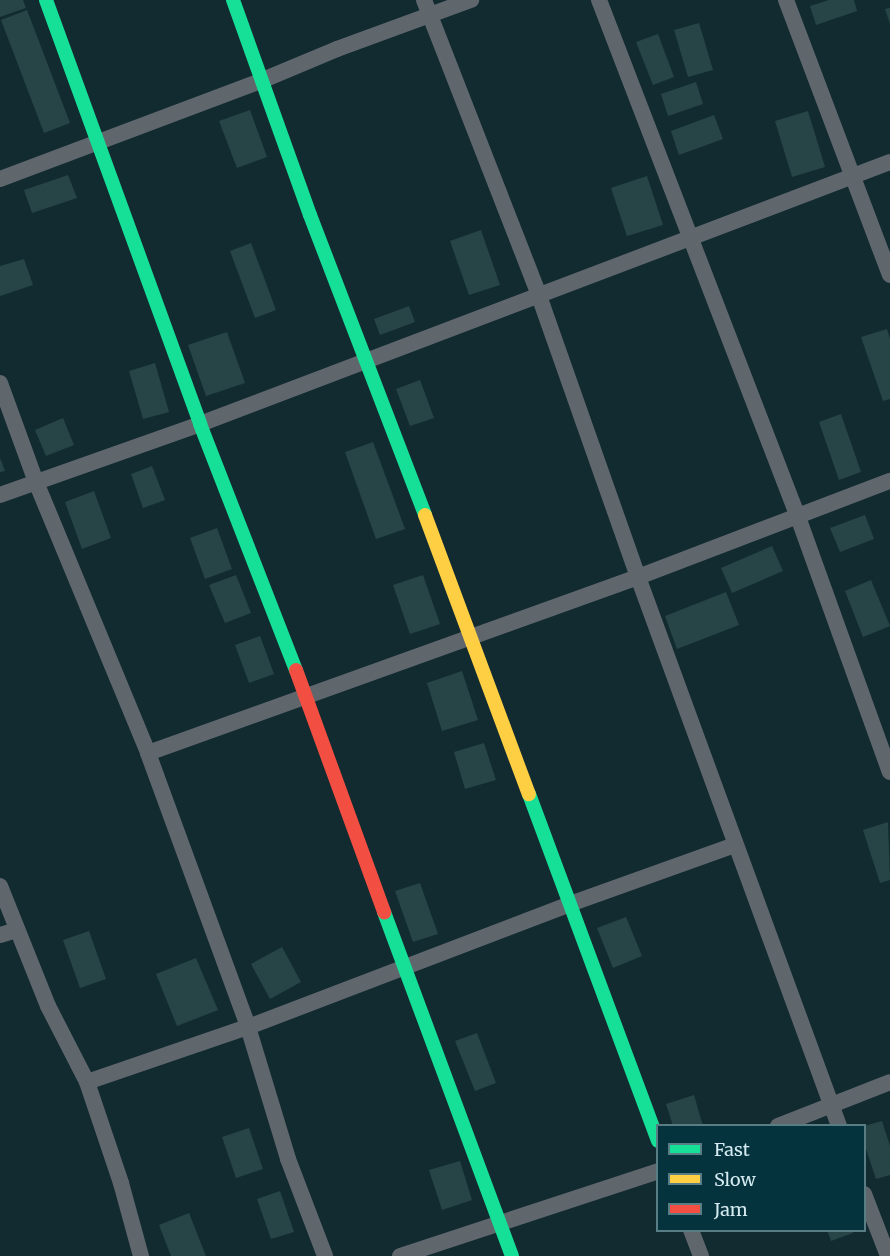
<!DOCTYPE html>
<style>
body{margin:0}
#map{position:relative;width:890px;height:1256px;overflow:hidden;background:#122b30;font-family:Merriweather,serif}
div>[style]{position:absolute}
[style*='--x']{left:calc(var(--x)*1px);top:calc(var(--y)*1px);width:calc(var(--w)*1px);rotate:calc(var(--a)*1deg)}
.building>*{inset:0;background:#274546}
.street>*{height:16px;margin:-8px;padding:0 8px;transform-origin:8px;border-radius:8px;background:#5f676c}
.fast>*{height:14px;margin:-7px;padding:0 7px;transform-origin:7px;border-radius:7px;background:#16e098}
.slow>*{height:14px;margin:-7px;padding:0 7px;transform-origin:7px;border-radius:7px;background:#ffcf43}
.jam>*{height:14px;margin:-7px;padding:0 7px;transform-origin:7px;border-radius:7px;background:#f24e42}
span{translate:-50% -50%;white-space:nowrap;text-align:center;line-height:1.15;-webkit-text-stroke:4.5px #05333d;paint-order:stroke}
.legend{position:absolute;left:656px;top:1124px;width:210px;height:108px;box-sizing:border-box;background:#05333d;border:2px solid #587d85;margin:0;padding:8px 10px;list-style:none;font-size:18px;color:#d5ebf1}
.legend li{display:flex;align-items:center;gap:12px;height:30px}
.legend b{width:30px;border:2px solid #587d85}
</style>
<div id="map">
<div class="building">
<i style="clip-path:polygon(0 0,23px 0,26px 8px,0 17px)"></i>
<i style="clip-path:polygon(829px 0,854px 0,857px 11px,816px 25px,810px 6px)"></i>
<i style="clip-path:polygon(890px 8px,890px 24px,885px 9px)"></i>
<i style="clip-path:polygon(27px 10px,70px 123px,44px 133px,1px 20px)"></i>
<i style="clip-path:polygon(699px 23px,713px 70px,688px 77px,674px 30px)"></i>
<i style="clip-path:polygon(658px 34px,674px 77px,653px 85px,636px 42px)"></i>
<i style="clip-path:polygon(696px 82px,703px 104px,668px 116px,661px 94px)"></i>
<i style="clip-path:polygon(250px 110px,267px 157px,237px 168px,219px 121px)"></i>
<i style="clip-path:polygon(808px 111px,825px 167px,792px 177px,775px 121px)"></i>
<i style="clip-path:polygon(714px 115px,723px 139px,679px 155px,671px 131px)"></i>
<i style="clip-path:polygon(68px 175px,77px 198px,32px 213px,24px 190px)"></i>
<i style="clip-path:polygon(647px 176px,663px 225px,627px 236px,611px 188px)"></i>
<i style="clip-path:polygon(481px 230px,500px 285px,469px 295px,450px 241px)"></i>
<i style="clip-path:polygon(251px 243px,276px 310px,255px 318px,230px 251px)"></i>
<i style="clip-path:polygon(24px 259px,33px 285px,0 296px,0 266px)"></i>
<i style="clip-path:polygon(409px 306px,415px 322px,380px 335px,374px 319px)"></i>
<i style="clip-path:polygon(887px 329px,890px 339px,890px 399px,883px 401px,861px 337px)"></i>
<i style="clip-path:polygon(227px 332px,245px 383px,206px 396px,188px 345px)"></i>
<i style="clip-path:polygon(155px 363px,169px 412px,143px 419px,129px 371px)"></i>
<i style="clip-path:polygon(420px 380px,434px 418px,410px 426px,396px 389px)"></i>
<i style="clip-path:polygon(841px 414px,861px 472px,839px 480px,819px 422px)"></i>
<i style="clip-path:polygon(63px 418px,74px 445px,46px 456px,35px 430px)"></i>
<i style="clip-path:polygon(373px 442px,405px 529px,376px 539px,345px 452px)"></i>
<i style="clip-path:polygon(0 458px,5px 471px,0 472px)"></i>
<i style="clip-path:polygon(152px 466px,165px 500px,143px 508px,131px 474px)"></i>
<i style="clip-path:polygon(94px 491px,111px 538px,82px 549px,65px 502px)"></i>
<i style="clip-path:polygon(865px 515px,874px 539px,840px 552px,830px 528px)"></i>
<i style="clip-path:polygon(217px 528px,232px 569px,205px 579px,190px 538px)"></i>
<i style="clip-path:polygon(772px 546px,783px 571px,732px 593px,721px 568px)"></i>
<i style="clip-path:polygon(236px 575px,251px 613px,225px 623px,209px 585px)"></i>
<i style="clip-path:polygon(423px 575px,440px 624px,410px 634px,393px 585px)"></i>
<i style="clip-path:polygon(871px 580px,890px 626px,863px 637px,845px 591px)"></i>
<i style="clip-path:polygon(726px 592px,739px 625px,677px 649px,665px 616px)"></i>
<i style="clip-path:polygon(260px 636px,274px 674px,249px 683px,235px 645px)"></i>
<i style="clip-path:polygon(462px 671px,478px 720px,442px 731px,427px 683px)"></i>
<i style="clip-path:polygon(484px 743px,496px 780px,465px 789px,454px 752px)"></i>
<i style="clip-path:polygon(888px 822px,890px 880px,880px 883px,863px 830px)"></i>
<i style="clip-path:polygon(420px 883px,438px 934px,413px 942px,395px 891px)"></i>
<i style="clip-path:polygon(626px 917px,642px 956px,613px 968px,597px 928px)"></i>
<i style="clip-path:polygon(89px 931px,106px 979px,80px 988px,63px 940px)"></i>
<i style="clip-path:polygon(282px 947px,301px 982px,270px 999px,251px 964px)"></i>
<i style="clip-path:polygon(196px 958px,218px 1010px,177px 1026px,156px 974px)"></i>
<i style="clip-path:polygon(477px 1033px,496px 1083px,475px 1091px,455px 1041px)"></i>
<i style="clip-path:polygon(694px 1095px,703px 1126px,673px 1126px,666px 1104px)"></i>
<i style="clip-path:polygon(882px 1121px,890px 1146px,890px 1175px,876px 1179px,864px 1143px,864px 1126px)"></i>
<i style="clip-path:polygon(249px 1128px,263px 1169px,236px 1178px,222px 1137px)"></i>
<i style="clip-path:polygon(460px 1161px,472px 1200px,442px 1210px,429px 1170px)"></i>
<i style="clip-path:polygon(280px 1191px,294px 1232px,271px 1239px,257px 1199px)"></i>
<i style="clip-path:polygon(189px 1213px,206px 1256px,171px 1256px,159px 1225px)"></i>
<i style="clip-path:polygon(827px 1230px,852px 1230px,853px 1233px,831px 1241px)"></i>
</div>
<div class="street">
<i style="--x:424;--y:0;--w:314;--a:68.7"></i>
<i style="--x:538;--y:293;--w:301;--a:70.6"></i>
<i style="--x:638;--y:577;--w:585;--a:69.89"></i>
<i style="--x:599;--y:0;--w:554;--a:68.95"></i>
<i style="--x:798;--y:517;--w:271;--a:70.2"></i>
<i style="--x:786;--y:0;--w:294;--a:69.3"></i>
<i style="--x:0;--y:179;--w:281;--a:-20.6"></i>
<i style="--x:263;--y:80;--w:80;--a:-22.7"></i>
<i style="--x:337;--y:49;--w:143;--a:-20.1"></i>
<i style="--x:0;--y:383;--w:105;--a:70"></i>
<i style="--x:36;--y:482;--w:293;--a:67.5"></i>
<i style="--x:148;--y:753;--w:292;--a:69.9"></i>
<i style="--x:248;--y:1027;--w:138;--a:73.1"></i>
<i style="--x:288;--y:1159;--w:104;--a:69.1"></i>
<i style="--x:0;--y:495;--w:212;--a:-19.5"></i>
<i style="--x:200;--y:424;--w:738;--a:-20.79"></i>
<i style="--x:148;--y:753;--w:521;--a:-19.76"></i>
<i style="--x:638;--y:577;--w:270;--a:-20.9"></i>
<i style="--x:0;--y:886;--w:129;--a:68.2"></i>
<i style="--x:48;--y:1006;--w:85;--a:62.8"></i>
<i style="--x:87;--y:1082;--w:107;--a:71.4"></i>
<i style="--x:121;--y:1183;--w:76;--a:74.7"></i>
<i style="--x:0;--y:935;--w:17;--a:-17"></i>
<i style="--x:87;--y:1082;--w:170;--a:-18.9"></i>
<i style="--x:248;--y:1027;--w:345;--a:-20.9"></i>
<i style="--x:570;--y:904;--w:175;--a:-19.7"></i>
<i style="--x:778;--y:1126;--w:120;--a:-21.4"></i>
<i style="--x:864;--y:1194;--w:66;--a:68.8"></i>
<i style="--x:691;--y:1230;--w:28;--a:69"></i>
<i style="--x:400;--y:1256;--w:272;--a:-18.2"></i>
</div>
<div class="fast">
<i style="--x:46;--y:0;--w:451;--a:70"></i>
<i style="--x:200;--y:424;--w:264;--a:68.7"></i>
<i style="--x:233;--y:0;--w:228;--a:70.3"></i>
<i style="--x:310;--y:215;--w:321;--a:69"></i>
<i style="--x:529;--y:794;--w:370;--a:69.6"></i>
<i style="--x:384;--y:912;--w:367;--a:69.6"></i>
</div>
<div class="slow">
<i style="--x:425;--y:515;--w:298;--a:69.6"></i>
</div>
<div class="jam">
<i style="--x:296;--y:670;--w:258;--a:70"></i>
</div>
<ul class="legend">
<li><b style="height:8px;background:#16e098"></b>Fast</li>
<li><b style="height:8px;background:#ffcf43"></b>Slow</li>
<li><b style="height:8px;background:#f24e42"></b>Jam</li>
</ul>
</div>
